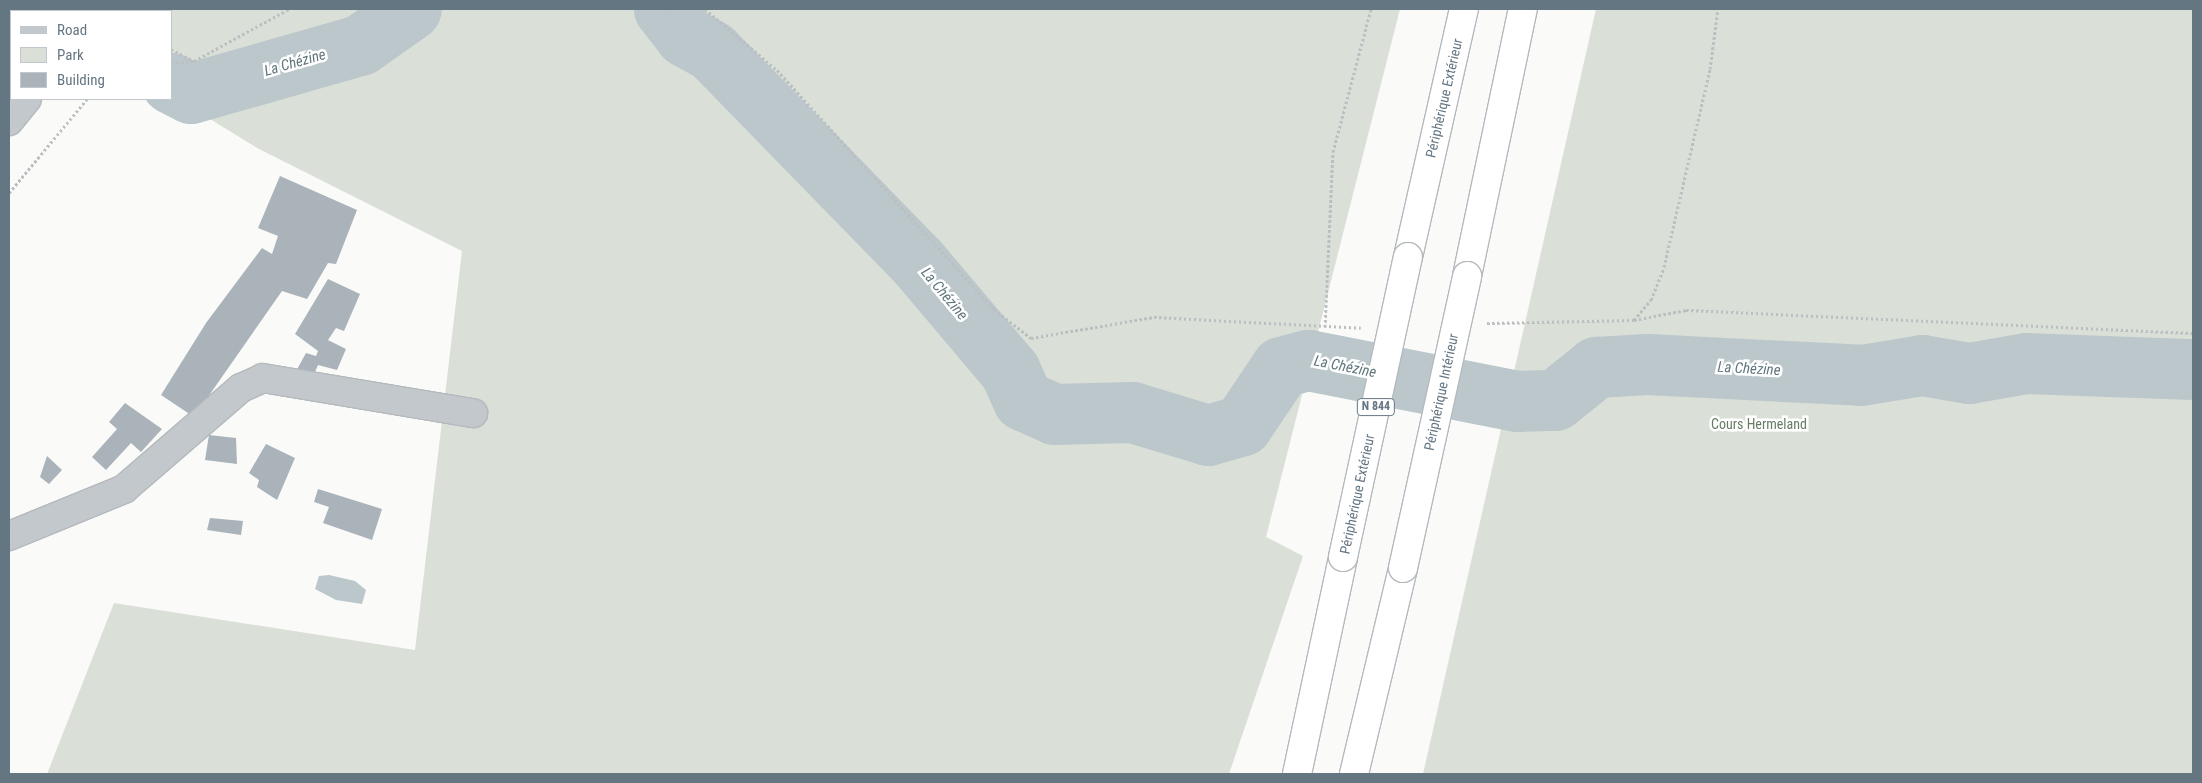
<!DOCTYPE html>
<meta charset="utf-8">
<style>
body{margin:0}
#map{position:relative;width:2202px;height:783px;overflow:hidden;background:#fafaf8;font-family:"Roboto Condensed",sans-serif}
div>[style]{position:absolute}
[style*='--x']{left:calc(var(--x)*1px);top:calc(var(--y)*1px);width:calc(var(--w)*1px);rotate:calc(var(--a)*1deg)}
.green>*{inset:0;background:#dadfd7}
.water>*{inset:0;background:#bbc7cb}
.river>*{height:61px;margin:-30.5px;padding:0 30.5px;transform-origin:30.5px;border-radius:30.5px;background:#bbc7cb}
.building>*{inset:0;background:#aab3b9}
.path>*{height:3px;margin-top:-1.5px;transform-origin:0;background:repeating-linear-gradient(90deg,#bbbfc2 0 2.5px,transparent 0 5px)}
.roads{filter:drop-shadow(1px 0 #b4b9bd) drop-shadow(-1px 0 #b4b9bd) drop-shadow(0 1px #b4b9bd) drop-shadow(0 -1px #b4b9bd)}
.minor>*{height:28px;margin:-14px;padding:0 14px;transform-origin:14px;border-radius:14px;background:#c3c8cc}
.tertiary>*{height:28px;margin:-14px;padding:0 14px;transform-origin:14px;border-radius:14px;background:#c3c8cc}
.trunk>*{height:28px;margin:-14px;padding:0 14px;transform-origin:14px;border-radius:14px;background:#fff}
.bridges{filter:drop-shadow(1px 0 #b4b9bd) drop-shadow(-1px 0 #b4b9bd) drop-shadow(0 1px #b4b9bd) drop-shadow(0 -1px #b4b9bd)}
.trunk-bridge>*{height:28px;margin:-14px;padding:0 14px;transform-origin:14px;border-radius:14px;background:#fff}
span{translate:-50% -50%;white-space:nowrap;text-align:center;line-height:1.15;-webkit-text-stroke:5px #fff;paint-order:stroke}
.shield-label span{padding:1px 4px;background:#fff;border:1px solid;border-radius:4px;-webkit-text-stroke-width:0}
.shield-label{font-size:12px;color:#657683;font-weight:700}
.street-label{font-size:14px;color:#657683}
.park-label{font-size:14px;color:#687a64}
.water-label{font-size:15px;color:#60757c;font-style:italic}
.frame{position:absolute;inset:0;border:10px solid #657683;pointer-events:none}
.legend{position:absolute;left:10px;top:10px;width:162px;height:90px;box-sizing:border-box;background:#fff;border:1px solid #c1c8cd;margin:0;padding:6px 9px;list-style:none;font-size:15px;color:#657683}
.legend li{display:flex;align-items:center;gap:10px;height:25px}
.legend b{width:25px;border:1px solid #c1c8cd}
</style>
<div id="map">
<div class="green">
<i style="clip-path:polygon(9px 9px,1400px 9px,1266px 537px,1303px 556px,1229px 774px,47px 774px,114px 603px,415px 650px,462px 251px,259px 149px,171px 95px,171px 11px,11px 11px,9px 86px)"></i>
<i style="clip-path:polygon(1596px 9px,2193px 9px,2193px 774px,1423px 774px)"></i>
</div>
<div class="water">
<i style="clip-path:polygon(329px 575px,355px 581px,366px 590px,362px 604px,336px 600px,315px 589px,319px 576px)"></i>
</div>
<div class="river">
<i style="--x:664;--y:9;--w:34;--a:52"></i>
<i style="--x:685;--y:36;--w:31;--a:29"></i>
<i style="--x:712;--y:51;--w:293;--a:45.7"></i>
<i style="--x:917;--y:261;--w:144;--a:49.8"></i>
<i style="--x:1010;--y:371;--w:32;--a:66"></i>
<i style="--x:1023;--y:400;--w:34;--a:24"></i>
<i style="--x:1054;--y:414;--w:78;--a:-1.5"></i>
<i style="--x:1132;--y:412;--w:79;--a:16.8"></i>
<i style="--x:1208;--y:435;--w:35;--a:-16"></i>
<i style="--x:1242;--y:425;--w:70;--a:-56.1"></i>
<i style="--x:1281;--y:367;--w:28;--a:-15"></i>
<i style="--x:1308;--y:360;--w:213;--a:11.1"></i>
<i style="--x:1517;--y:401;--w:38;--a:-2"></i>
<i style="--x:1555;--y:400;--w:53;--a:-38.8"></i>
<i style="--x:1596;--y:367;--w:51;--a:-3.4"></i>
<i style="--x:1647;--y:364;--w:214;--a:2.9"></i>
<i style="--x:1861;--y:375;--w:62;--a:-9.3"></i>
<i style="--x:1922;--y:365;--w:48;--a:9.7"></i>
<i style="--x:1969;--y:373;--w:58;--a:-10"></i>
<i style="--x:2026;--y:363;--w:167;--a:2.1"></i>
<i style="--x:171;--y:83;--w:22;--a:27"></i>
<i style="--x:191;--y:93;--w:176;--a:-15.9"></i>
<i style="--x:360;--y:45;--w:62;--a:-35.2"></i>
</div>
<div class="building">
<i style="clip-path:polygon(280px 176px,357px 210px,336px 264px,328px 263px,307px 299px,282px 291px,194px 417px,161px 395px,206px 323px,262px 248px,272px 254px,278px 236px,258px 228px)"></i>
<i style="clip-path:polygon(328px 279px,360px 294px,344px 331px,336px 328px,328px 340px,346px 349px,337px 370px,318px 365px,312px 379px,295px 373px,306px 353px,316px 356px,318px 351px,295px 334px)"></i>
<i style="clip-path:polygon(125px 403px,162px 429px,141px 452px,131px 443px,106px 470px,92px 457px,117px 429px,109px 422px)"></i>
<i style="clip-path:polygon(209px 435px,236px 438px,237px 464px,205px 460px)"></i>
<i style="clip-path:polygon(266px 444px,295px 458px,277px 500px,257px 487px,259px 480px,249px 473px)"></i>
<i style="clip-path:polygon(47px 456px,62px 470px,49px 484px,40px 477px)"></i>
<i style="clip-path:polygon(318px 489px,382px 509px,372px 540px,323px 523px,329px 507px,314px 502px)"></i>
<i style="clip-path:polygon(210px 518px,243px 521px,241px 535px,207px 530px)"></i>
</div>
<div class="path">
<i style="--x:705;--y:9;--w:94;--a:40.3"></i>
<i style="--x:777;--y:70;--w:323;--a:47.8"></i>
<i style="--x:994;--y:309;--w:47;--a:38.1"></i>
<i style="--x:1031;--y:338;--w:125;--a:-9.7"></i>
<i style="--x:1154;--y:317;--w:207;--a:3"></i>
<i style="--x:171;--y:49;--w:26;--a:28"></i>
<i style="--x:194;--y:61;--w:108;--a:-28.7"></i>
<i style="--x:171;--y:63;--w:22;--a:-5"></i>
<i style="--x:9;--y:193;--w:122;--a:-50.3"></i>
<i style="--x:1634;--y:320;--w:26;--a:-50"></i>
<i style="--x:1651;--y:300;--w:35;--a:-68"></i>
<i style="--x:1664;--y:267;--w:203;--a:-76.9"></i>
<i style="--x:1710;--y:69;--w:61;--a:-82.4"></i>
<i style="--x:1487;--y:323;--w:147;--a:-1.2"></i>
<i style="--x:1634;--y:320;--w:53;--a:-10.9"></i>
<i style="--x:1686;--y:310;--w:508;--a:2.6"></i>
<i style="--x:1325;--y:327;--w:175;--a:-87.4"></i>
<i style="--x:1333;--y:152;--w:148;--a:-75.1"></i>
</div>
<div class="roads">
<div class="minor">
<i style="--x:9;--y:536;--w:124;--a:-22.2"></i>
<i style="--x:124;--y:489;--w:155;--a:-40.8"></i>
<i style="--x:241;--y:388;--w:24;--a:-24"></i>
<i style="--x:263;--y:378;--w:213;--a:9.5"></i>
</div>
<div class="tertiary">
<i style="--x:103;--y:11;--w:4;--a:-34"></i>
<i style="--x:9;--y:121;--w:28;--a:-51"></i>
</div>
<div class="trunk">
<i style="--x:1408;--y:257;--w:254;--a:-77.3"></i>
<i style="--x:1467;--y:276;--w:273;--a:-78.2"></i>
<i style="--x:1297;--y:774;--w:222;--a:-78"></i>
<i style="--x:1354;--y:774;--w:212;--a:-76.6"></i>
</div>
</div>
<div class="bridges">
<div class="trunk-bridge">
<i style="--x:1343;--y:557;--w:307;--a:-77.8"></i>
<i style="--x:1403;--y:568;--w:299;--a:-77.6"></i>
</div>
</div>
<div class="shield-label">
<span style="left:1376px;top:407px">N 844</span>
</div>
<div class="street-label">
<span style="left:1444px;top:98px;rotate:-77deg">Périphérique Extérieur</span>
<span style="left:1441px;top:392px;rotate:-78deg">Périphérique Intérieur</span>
<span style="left:1357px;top:494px;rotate:-78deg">Périphérique Extérieur</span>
</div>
<div class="park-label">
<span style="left:1759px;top:424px">Cours Hermeland</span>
</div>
<div class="water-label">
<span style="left:295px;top:63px;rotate:-16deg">La Chézine</span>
<span style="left:944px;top:294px;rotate:50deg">La Chézine</span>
<span style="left:1345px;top:367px;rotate:11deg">La Chézine</span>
<span style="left:1749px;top:369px;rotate:3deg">La Chézine</span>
</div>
<div class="frame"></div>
<ul class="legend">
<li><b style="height:6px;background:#c3c8cc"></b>Road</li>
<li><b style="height:14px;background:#dadfd7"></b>Park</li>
<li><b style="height:14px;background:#aab3b9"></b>Building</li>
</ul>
</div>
